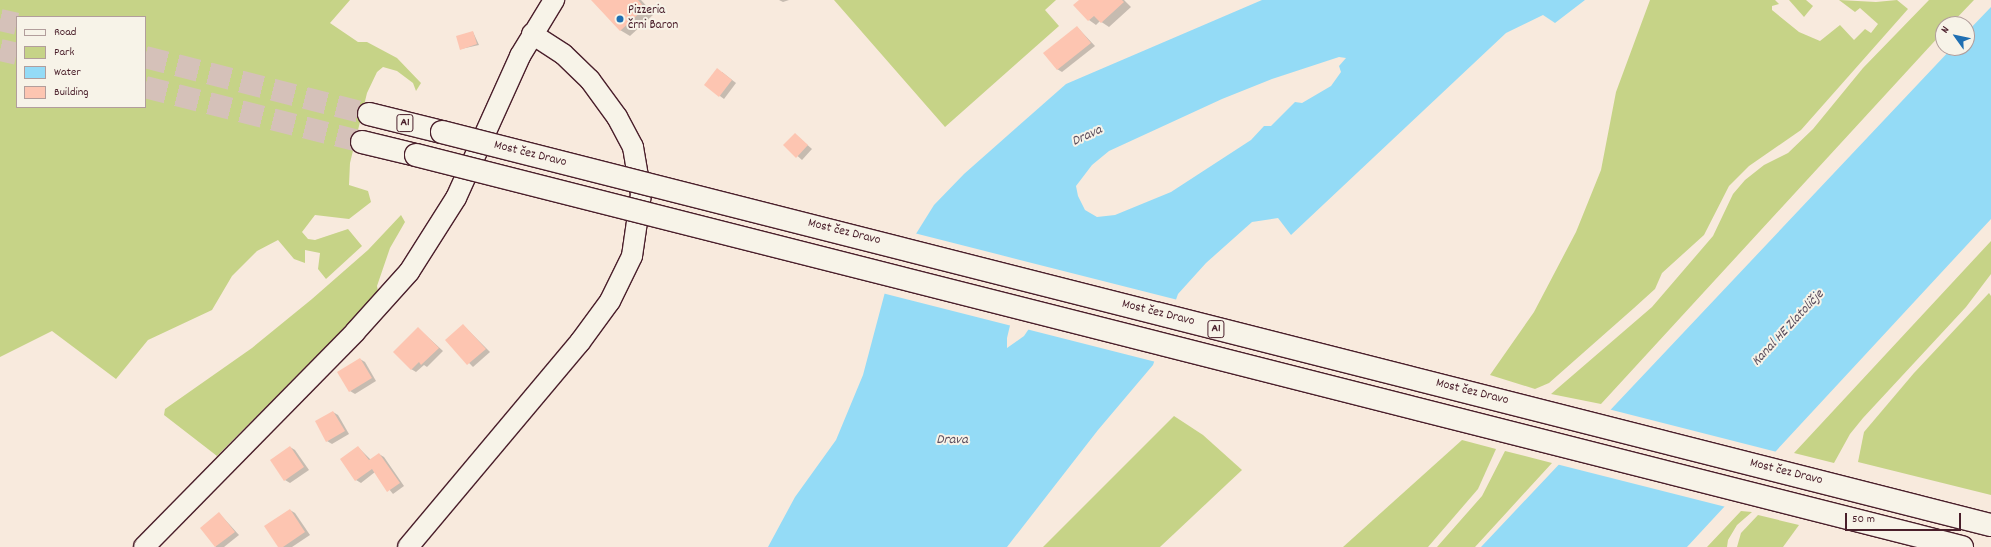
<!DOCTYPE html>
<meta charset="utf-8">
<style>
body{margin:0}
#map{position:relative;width:1991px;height:547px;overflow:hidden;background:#f8eadd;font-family:Dekko,sans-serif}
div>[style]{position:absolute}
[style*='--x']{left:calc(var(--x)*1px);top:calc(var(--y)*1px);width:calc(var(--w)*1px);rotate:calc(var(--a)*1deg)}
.green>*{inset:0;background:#c6d387}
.water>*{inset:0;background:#94dbf6}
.pier>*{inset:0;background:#f8eadd}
.shadow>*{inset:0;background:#0003}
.building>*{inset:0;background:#fdc5b1}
.highway-tunnel>*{height:22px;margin-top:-11px;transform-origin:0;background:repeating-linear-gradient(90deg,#d5c1b9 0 22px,transparent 0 33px)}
.roads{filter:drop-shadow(1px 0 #4a1f2b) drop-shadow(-1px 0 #4a1f2b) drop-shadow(0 1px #4a1f2b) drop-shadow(0 -1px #4a1f2b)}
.minor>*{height:20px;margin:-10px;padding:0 10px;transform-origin:10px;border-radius:10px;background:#f7f3e8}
.highway>*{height:22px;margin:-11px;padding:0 11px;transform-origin:11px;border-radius:11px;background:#f7f3e8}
.bridges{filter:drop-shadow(1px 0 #4a1f2b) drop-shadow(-1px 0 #4a1f2b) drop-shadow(0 1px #4a1f2b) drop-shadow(0 -1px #4a1f2b)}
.highway-bridge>*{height:22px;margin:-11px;padding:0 11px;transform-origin:11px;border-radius:11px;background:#f7f3e8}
.dots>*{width:11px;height:11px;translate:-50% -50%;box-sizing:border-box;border:2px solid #f7f3e8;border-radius:50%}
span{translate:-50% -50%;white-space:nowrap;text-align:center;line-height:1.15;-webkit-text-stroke:4px #f7f3e8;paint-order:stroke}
.shield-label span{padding:1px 3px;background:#f7f3e8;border:1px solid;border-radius:3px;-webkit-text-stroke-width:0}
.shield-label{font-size:12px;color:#4a1f2b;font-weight:700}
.poi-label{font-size:13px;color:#4a1f2b}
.left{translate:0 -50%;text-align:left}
.street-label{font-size:13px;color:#4a1f2b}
.water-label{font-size:14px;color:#5c4e5e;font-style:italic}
.legend{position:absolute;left:16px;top:16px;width:130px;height:92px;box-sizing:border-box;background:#f7f3e8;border:1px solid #b29e9c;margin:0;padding:5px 7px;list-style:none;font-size:12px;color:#4a1f2b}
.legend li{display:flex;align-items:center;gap:8px;height:20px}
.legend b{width:20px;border:1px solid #b29e9c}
.north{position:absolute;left:1935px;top:16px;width:40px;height:40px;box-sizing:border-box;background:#f7f3e8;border:1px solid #b29e9c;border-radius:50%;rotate:303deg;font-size:11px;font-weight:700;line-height:16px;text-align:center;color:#4a1f2b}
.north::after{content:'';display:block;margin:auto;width:14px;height:18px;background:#1f6fb2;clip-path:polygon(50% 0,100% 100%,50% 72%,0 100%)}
.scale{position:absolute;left:1845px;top:513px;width:116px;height:18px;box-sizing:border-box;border:2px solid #4a1f2b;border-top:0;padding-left:5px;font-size:12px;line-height:14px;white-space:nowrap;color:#4a1f2b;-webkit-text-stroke:3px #f7f3e8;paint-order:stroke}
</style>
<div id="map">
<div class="green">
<i style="clip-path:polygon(evenodd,0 0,350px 0,330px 23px,358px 42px,367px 42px,397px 58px,421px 83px,416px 91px,413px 83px,397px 71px,383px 67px,377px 72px,367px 93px,350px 163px,349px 185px,368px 191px,371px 202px,349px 219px,315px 215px,302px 232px,308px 239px,315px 240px,348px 229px,362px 246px,326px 279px,318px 269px,320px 253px,305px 250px,305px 263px,294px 259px,278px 240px,257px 251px,232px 276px,212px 310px,148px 340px,116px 379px,52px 331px,0 357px,0 0,17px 17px,145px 17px,145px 107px,17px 107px,17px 17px)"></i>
<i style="clip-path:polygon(834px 0,1056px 0,1045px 10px,1059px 26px,945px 127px)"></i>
<i style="clip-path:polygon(1650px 0,1775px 0,1779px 4px,1772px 6px,1772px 10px,1799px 32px,1820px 41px,1840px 25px,1854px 40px,1865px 29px,1871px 33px,1878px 24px,1860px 8px,1855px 12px,1839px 0,1876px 2px,1897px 0,1908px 9px,1801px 130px,1749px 166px,1729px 186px,1704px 235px,1662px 273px,1655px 289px,1634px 308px,1549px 383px,1535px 389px,1490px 375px,1534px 312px,1576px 232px,1601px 170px,1616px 92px)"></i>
<i style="clip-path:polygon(1789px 0,1806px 0,1813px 6px,1804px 17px)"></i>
<i style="clip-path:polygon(1929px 0,1974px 0,1951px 24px,1943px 24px,1943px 32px,1601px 404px,1551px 394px,1652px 307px,1713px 236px,1733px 194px,1745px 180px,1764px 165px,1788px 153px,1813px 129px,1863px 68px)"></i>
<i style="clip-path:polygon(401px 215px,405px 222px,390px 248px,377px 286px,378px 291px,372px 300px,217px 456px,164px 415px,165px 409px,252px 348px,312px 299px,368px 250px)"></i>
<i style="clip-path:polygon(1991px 241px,1991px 274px,1966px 307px,1863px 418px,1850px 434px,1834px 463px,1794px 453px)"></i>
<i style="clip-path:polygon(1989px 293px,1991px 296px,1991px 495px,1858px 462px,1864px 432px,1914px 373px)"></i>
<i style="clip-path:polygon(1174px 416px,1203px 435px,1242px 470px,1160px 547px,1043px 547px)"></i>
<i style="clip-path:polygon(1462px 440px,1496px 449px,1478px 489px,1428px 547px,1343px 547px)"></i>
<i style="clip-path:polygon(1505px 451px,1552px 463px,1475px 547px,1437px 547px,1482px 496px)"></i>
<i style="clip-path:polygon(1741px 511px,1752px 512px,1737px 525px,1728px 540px,1727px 547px,1707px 547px)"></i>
<i style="clip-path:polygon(1758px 515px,1799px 525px,1783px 547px,1737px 547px,1741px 533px)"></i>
</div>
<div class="water">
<i style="clip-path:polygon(evenodd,1262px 0,1585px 0,1555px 23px,1543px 15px,1506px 33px,1291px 235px,1278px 218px,1252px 222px,1206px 263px,1178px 294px,1153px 365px,1098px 430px,1007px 547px,768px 547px,795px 497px,836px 440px,863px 375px,889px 277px,934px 205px,964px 174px,1066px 84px,1262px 0,1339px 57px,1346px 58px,1339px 66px,1341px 72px,1331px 86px,1302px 103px,1295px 102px,1271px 126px,1264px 126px,1251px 140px,1171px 192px,1115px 215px,1097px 217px,1085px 210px,1078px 196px,1076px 186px,1092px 165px,1109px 151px,1222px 99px,1272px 79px,1339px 57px,1262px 0,1034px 281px,1056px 289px,1024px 336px,1007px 348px,1007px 338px,1013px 313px,1034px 281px)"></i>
<i style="clip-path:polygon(1991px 7px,1991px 219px,1687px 547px,1481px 547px,1952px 48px,1967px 48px,1967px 32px)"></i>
</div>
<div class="pier">
<i style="clip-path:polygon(914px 233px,1178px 300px,1156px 362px,1026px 329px,1053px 288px,1036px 282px,1015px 314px,1012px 326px,882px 293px,887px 276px)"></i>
<i style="clip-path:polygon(1608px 409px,1777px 452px,1726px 507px,1556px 464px)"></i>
</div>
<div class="shadow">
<i style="clip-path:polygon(592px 0,641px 0,654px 14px,630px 36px,620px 30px)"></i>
<i style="clip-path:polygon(779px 0,789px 0,783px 2px)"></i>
<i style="clip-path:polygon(1080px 0,1124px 0,1131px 7px,1109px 27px,1100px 21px,1096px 25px,1089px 20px)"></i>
<i style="clip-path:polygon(1077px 27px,1095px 46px,1062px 72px,1057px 69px)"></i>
<i style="clip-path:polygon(473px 32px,479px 45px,461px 49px)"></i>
<i style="clip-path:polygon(722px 72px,736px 83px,724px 99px,720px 96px)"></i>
<i style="clip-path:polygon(795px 134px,812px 149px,802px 160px,785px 145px)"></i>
<i style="clip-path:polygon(463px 325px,490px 352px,473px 367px,447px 340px)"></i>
<i style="clip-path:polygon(418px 328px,443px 351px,427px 367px,424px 365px,416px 372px,411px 369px)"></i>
<i style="clip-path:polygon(360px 359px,365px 362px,376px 381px,355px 394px,350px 391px,339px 372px)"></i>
<i style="clip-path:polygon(333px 412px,338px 415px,349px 434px,332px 444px,327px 441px)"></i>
<i style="clip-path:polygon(290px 447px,295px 450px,309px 470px,290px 483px,285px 480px)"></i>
<i style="clip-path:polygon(358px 447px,371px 460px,379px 454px,384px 457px,404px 486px,393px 494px,375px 472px,361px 483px,356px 480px)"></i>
<i style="clip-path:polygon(290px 510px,295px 513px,310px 535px,292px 547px,279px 547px)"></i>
<i style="clip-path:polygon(219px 513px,239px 535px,224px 547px,216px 547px,201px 528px)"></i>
</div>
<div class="building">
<i style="clip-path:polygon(591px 0,638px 0,645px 8px,620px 31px)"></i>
<i style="clip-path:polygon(1079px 0,1122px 0,1124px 2px,1101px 23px,1094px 16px,1088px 21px,1073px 5px)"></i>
<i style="clip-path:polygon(1077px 26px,1091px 43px,1057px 70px,1043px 53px)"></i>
<i style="clip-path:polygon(473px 31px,477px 44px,460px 50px,456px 36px)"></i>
<i style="clip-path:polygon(717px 68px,732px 80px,719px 97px,704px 85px)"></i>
<i style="clip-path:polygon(795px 133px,808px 145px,796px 158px,783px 145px)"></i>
<i style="clip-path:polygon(463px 324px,486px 349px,467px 365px,445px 340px)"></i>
<i style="clip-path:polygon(418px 327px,439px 348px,421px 365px,419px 362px,411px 370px,393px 352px)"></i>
<i style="clip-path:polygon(360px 358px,372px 378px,349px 392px,337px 372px)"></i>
<i style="clip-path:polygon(333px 411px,345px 431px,326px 442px,315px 421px)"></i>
<i style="clip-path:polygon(290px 446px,304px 467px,284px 481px,270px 460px)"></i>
<i style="clip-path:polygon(358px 446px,369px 460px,379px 453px,400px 483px,387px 492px,372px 469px,355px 481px,340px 459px)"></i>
<i style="clip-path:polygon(290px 509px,305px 532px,283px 547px,278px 547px,264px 526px)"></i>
<i style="clip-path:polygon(219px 512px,235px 532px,215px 547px,200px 528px)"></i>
</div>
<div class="highway-tunnel">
<i style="--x:0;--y:20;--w:17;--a:13"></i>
<i style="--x:0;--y:50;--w:17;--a:13"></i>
<i style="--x:145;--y:57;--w:231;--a:14.3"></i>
<i style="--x:145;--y:87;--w:224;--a:14.2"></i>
</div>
<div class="roads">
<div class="minor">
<i style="--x:144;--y:547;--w:301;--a:-45.5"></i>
<i style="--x:355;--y:332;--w:81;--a:-48"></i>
<i style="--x:409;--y:272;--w:88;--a:-57.6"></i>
<i style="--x:456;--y:198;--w:156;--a:-65.7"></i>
<i style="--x:520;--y:56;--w:66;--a:-58.7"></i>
<i style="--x:408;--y:547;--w:268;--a:-50"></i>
<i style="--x:580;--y:342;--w:51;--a:-53.8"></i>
<i style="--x:610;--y:301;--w:50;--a:-63.9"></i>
<i style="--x:632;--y:256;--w:63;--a:-81.7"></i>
<i style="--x:641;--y:194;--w:48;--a:-99.7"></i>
<i style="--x:633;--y:147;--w:34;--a:-118"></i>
<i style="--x:617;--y:117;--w:46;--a:-126.1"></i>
<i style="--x:590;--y:80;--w:37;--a:-136"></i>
<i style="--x:563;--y:54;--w:37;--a:-147"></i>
</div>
<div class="highway">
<i style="--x:369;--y:114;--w:75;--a:13.9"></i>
<i style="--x:362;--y:142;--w:56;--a:13.5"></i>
</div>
</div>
<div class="bridges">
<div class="highway-bridge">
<i style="--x:442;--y:132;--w:1598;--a:14.24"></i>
<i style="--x:416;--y:155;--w:1595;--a:14.23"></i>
</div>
</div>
<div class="dots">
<i style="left:620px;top:19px;background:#1f6fb2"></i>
</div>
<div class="shield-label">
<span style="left:405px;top:123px">A1</span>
<span style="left:1216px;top:329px">A1</span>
</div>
<div class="poi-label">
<span class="left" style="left:628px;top:19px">Pizzeria<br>črni Baron</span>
</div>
<div class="street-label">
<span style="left:530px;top:155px;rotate:14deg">Most čez Dravo</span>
<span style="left:844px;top:233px;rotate:14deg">Most čez Dravo</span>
<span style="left:1158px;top:314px;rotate:14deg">Most čez Dravo</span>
<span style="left:1472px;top:393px;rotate:14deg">Most čez Dravo</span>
<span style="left:1786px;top:473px;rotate:14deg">Most čez Dravo</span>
</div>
<div class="water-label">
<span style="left:1087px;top:136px;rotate:-25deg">Drava</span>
<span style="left:1788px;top:328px;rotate:-47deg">Kanal HE Zlatoličje</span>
<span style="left:952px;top:440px">Drava</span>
</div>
<ul class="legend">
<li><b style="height:5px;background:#f7f3e8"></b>Road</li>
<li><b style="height:11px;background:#c6d387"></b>Park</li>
<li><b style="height:11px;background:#94dbf6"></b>Water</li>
<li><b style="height:11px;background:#fdc5b1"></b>Building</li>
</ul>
<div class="north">N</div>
<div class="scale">50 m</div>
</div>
